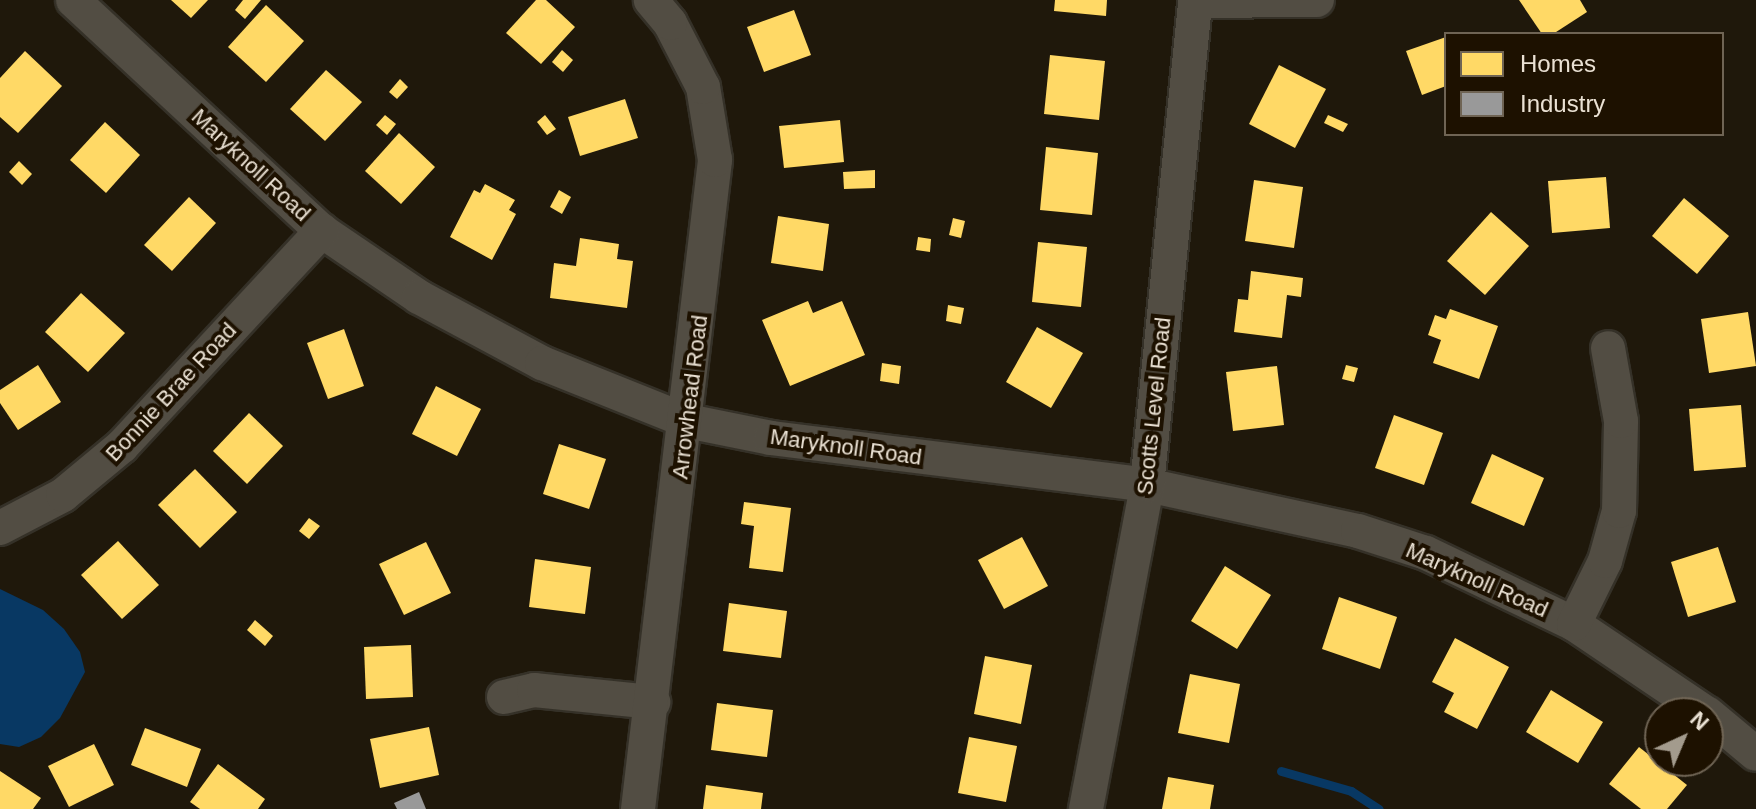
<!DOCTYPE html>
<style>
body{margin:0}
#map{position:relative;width:1756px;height:809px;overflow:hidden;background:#1f180b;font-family:Arial,sans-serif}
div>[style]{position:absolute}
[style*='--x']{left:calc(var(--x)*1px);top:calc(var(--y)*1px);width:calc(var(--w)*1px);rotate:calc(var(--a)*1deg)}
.water>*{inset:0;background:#083863}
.homes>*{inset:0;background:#ffd966}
.industry>*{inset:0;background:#999}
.stream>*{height:9px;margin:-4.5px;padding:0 4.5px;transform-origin:4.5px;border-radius:4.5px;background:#083863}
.roads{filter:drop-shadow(2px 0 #353128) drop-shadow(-2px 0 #353128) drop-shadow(0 2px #353128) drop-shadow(0 -2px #353128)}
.minor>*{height:34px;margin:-17px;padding:0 17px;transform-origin:17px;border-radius:17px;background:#524d43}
span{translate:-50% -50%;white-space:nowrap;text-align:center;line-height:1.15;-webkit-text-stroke:8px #1d1100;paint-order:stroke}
.street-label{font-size:22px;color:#eae1d3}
.legend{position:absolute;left:1444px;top:32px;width:280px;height:104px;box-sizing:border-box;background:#1d1100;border:2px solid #6f6454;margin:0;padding:10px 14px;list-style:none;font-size:24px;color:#eae1d3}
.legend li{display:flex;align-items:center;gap:16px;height:40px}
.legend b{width:40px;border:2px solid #6f6454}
.north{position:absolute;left:1644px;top:697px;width:80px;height:80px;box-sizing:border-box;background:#1d1100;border:2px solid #6f6454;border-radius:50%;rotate:44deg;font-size:22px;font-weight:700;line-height:32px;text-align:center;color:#eae1d3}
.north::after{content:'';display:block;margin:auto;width:28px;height:36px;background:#a39b8d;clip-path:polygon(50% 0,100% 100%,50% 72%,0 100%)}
</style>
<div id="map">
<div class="water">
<i style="clip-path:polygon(0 589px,43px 610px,64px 629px,80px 652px,85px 672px,60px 718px,41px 737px,19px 747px,0 744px)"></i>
</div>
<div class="homes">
<i style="clip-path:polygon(171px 0,208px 0,191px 18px)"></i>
<i style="clip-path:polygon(243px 0,261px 0,245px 19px,235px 10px)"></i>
<i style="clip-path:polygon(536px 0,546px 0,575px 27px,541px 64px,506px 33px)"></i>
<i style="clip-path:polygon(1055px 0,1107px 0,1106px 16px,1054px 11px)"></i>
<i style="clip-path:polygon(1519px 0,1580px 0,1587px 12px,1553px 34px,1542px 34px)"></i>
<i style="clip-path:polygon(266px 5px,304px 41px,266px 82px,228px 47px)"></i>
<i style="clip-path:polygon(794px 10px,811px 55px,764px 72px,747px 27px)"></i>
<i style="clip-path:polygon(1446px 37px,1446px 86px,1422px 95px,1406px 51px)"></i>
<i style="clip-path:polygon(562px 50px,573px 60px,563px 72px,552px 62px)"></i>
<i style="clip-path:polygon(25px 51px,62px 86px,18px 133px,0 117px,0 78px)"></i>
<i style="clip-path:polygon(1050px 55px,1105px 61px,1099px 120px,1044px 114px)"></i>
<i style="clip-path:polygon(1279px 65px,1326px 89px,1295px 148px,1249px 124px)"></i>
<i style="clip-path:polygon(326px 70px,362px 102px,325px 141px,290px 109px)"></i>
<i style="clip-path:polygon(400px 79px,408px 87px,397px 99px,389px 92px)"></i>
<i style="clip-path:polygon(625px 99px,638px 138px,580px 156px,568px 117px)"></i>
<i style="clip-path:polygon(385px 115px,396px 124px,387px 135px,376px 125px)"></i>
<i style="clip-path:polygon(545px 115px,556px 129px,547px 135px,537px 122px)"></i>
<i style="clip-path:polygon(1328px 115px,1348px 124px,1343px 132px,1324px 123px)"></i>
<i style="clip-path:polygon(840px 120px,844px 162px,784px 168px,779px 126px)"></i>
<i style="clip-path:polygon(105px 122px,140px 155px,106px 193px,70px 160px)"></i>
<i style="clip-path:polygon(399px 133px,435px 167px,401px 204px,365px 171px)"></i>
<i style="clip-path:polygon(1046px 147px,1098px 153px,1092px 215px,1040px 210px)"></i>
<i style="clip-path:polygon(19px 161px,32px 174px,22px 185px,9px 172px)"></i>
<i style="clip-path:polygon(875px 170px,875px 188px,844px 189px,843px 172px)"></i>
<i style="clip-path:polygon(1606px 177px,1610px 228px,1552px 233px,1548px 181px)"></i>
<i style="clip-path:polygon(1254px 180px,1303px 187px,1294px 248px,1245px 241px)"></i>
<i style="clip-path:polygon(485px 184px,515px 200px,509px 210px,516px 214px,492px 260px,450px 237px,474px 190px,480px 193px)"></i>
<i style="clip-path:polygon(559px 190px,571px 197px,562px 214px,550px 207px)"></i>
<i style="clip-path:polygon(189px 197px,216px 223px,172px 271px,144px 245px)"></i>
<i style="clip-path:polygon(1684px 198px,1729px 236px,1697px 274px,1652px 236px)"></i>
<i style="clip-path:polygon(1491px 212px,1529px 246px,1485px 295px,1447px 261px)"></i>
<i style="clip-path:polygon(778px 216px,829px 224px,823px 271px,771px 263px)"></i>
<i style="clip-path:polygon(953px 218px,965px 221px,961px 238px,949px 235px)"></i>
<i style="clip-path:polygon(918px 237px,931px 239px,930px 252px,916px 250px)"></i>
<i style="clip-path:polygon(580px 238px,619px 244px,617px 259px,633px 261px,627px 308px,550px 298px,554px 263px,576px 266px)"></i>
<i style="clip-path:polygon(1038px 242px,1087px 247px,1081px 307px,1032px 302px)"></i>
<i style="clip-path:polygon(1251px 271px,1303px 278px,1301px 297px,1287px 295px,1282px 338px,1234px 332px,1238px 299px,1248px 300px)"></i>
<i style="clip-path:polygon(81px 293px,125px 333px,88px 372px,45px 332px)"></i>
<i style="clip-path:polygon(808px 301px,813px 313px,842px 301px,865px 355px,790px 386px,762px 320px)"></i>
<i style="clip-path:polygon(948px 305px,964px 308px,961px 324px,946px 321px)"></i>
<i style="clip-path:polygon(1450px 309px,1498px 326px,1479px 379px,1433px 363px,1441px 340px,1428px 335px,1435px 315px,1446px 319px)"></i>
<i style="clip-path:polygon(1748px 312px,1756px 366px,1709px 373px,1701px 319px)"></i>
<i style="clip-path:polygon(1037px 327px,1083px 353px,1051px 408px,1006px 382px)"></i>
<i style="clip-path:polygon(344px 329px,364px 386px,328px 399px,307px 343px)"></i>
<i style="clip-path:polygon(882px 363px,901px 366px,899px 384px,880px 381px)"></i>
<i style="clip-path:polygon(38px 365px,61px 402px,18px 430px,0 403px,0 390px)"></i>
<i style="clip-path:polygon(1346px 365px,1358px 368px,1354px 382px,1342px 379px)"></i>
<i style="clip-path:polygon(1277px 366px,1284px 425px,1233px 431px,1226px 372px)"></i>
<i style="clip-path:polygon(436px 386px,481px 409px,457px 456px,412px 434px)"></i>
<i style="clip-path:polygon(1741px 405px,1746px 467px,1694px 471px,1689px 409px)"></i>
<i style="clip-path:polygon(249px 413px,283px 446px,247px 484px,213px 451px)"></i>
<i style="clip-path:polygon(1394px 415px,1443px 433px,1424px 485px,1375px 468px)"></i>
<i style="clip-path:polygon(559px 444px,606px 459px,589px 509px,543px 494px)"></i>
<i style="clip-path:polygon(1492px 454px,1544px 478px,1524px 526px,1471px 503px)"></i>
<i style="clip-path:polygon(195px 469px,237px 512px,200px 548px,158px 505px)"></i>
<i style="clip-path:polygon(744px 502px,791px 508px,783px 572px,749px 568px,754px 526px,741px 524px)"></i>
<i style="clip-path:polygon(309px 518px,320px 526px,309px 539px,299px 531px)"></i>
<i style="clip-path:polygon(1022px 537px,1048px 586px,1004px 609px,978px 560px)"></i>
<i style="clip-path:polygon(118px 541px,159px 585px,122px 619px,81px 575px)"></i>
<i style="clip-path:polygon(426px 542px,451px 593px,404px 615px,379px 564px)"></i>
<i style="clip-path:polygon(1718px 547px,1736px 602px,1688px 617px,1671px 562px)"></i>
<i style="clip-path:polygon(535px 559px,591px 567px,585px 614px,529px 607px)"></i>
<i style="clip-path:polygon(1225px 566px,1271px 595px,1237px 649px,1191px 621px)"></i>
<i style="clip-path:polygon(1339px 597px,1397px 617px,1380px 669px,1322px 649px)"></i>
<i style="clip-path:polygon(729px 603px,787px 611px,781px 658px,723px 651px)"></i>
<i style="clip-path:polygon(255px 620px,273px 636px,265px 646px,247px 630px)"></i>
<i style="clip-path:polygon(1455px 638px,1509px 667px,1477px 729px,1444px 712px,1454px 693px,1432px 682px)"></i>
<i style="clip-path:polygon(411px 645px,413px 697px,366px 699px,364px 647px)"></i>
<i style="clip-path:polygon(985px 656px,1032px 665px,1021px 724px,974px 714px)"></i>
<i style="clip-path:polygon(1190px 674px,1240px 684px,1229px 743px,1178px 733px)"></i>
<i style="clip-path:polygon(1551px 690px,1603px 722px,1578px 763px,1526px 732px)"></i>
<i style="clip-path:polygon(717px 703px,773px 710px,767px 757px,711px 750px)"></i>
<i style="clip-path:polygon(429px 727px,439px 775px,380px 788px,370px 739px)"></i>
<i style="clip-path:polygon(145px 728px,201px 749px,187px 787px,131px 765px)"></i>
<i style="clip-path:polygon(969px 737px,1017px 746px,1006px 802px,958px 793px)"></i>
<i style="clip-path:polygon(94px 744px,114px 785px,69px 807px,48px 766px)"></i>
<i style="clip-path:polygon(1639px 747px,1687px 785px,1667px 809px,1641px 809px,1609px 784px)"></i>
<i style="clip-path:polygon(218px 764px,265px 799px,258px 809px,200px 809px,190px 802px)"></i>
<i style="clip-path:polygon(0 771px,41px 798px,33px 809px,0 809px)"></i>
<i style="clip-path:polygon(1168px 777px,1214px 785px,1210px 809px,1162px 809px)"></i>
<i style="clip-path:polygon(706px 785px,763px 793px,761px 809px,703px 809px)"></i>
</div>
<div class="industry">
<i style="clip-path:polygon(419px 792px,426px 809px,397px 809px,394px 803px)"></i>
</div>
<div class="stream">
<i style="--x:1281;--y:771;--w:73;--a:15.9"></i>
<i style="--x:1351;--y:791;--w:33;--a:33"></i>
</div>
<div class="roads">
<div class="minor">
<i style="--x:73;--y:0;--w:340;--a:42.9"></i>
<i style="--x:322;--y:231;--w:117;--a:34.2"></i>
<i style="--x:419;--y:297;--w:140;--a:28.2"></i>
<i style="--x:542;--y:363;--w:156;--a:21.8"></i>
<i style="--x:687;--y:421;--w:86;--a:11.4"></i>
<i style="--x:771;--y:438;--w:379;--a:7.1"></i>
<i style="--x:1147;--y:485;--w:216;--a:12.3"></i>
<i style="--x:1358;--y:531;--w:71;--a:17.9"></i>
<i style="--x:1426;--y:553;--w:164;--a:25.6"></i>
<i style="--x:1574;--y:624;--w:159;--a:34"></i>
<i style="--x:1195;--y:1;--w:122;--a:-0.5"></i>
<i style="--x:0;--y:528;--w:71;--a:-27.6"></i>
<i style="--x:63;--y:495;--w:77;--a:-39.7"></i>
<i style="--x:122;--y:446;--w:294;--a:-47.1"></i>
<i style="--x:1574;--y:624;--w:70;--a:-63.8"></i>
<i style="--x:1605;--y:561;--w:52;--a:-74.4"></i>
<i style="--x:1619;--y:511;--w:90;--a:-88.7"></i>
<i style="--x:1621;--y:421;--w:74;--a:-100.1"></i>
<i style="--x:504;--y:697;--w:31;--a:-13"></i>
<i style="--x:534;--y:690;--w:120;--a:5.8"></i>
<i style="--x:1708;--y:714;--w:62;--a:39.8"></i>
<i style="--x:638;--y:809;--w:654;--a:-83.23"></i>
<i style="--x:715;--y:160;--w:74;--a:-99.3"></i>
<i style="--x:703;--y:87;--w:72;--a:-117.3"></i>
<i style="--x:670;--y:23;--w:30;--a:-130"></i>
<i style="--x:1086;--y:809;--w:330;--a:-79.3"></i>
<i style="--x:1147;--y:485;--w:487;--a:-84.3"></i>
</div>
</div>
<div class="street-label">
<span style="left:251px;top:165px;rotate:43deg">Maryknoll Road</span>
<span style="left:171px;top:392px;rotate:-47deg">Bonnie Brae Road</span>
<span style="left:690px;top:397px;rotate:-83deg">Arrowhead Road</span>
<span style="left:1154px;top:406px;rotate:-84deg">Scotts Level Road</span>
<span style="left:846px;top:447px;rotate:8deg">Maryknoll Road</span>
<span style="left:1477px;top:580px;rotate:24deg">Maryknoll Road</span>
</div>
<ul class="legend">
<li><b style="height:22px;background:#ffd966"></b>Homes</li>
<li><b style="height:22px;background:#999"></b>Industry</li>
</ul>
<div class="north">N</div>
</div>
